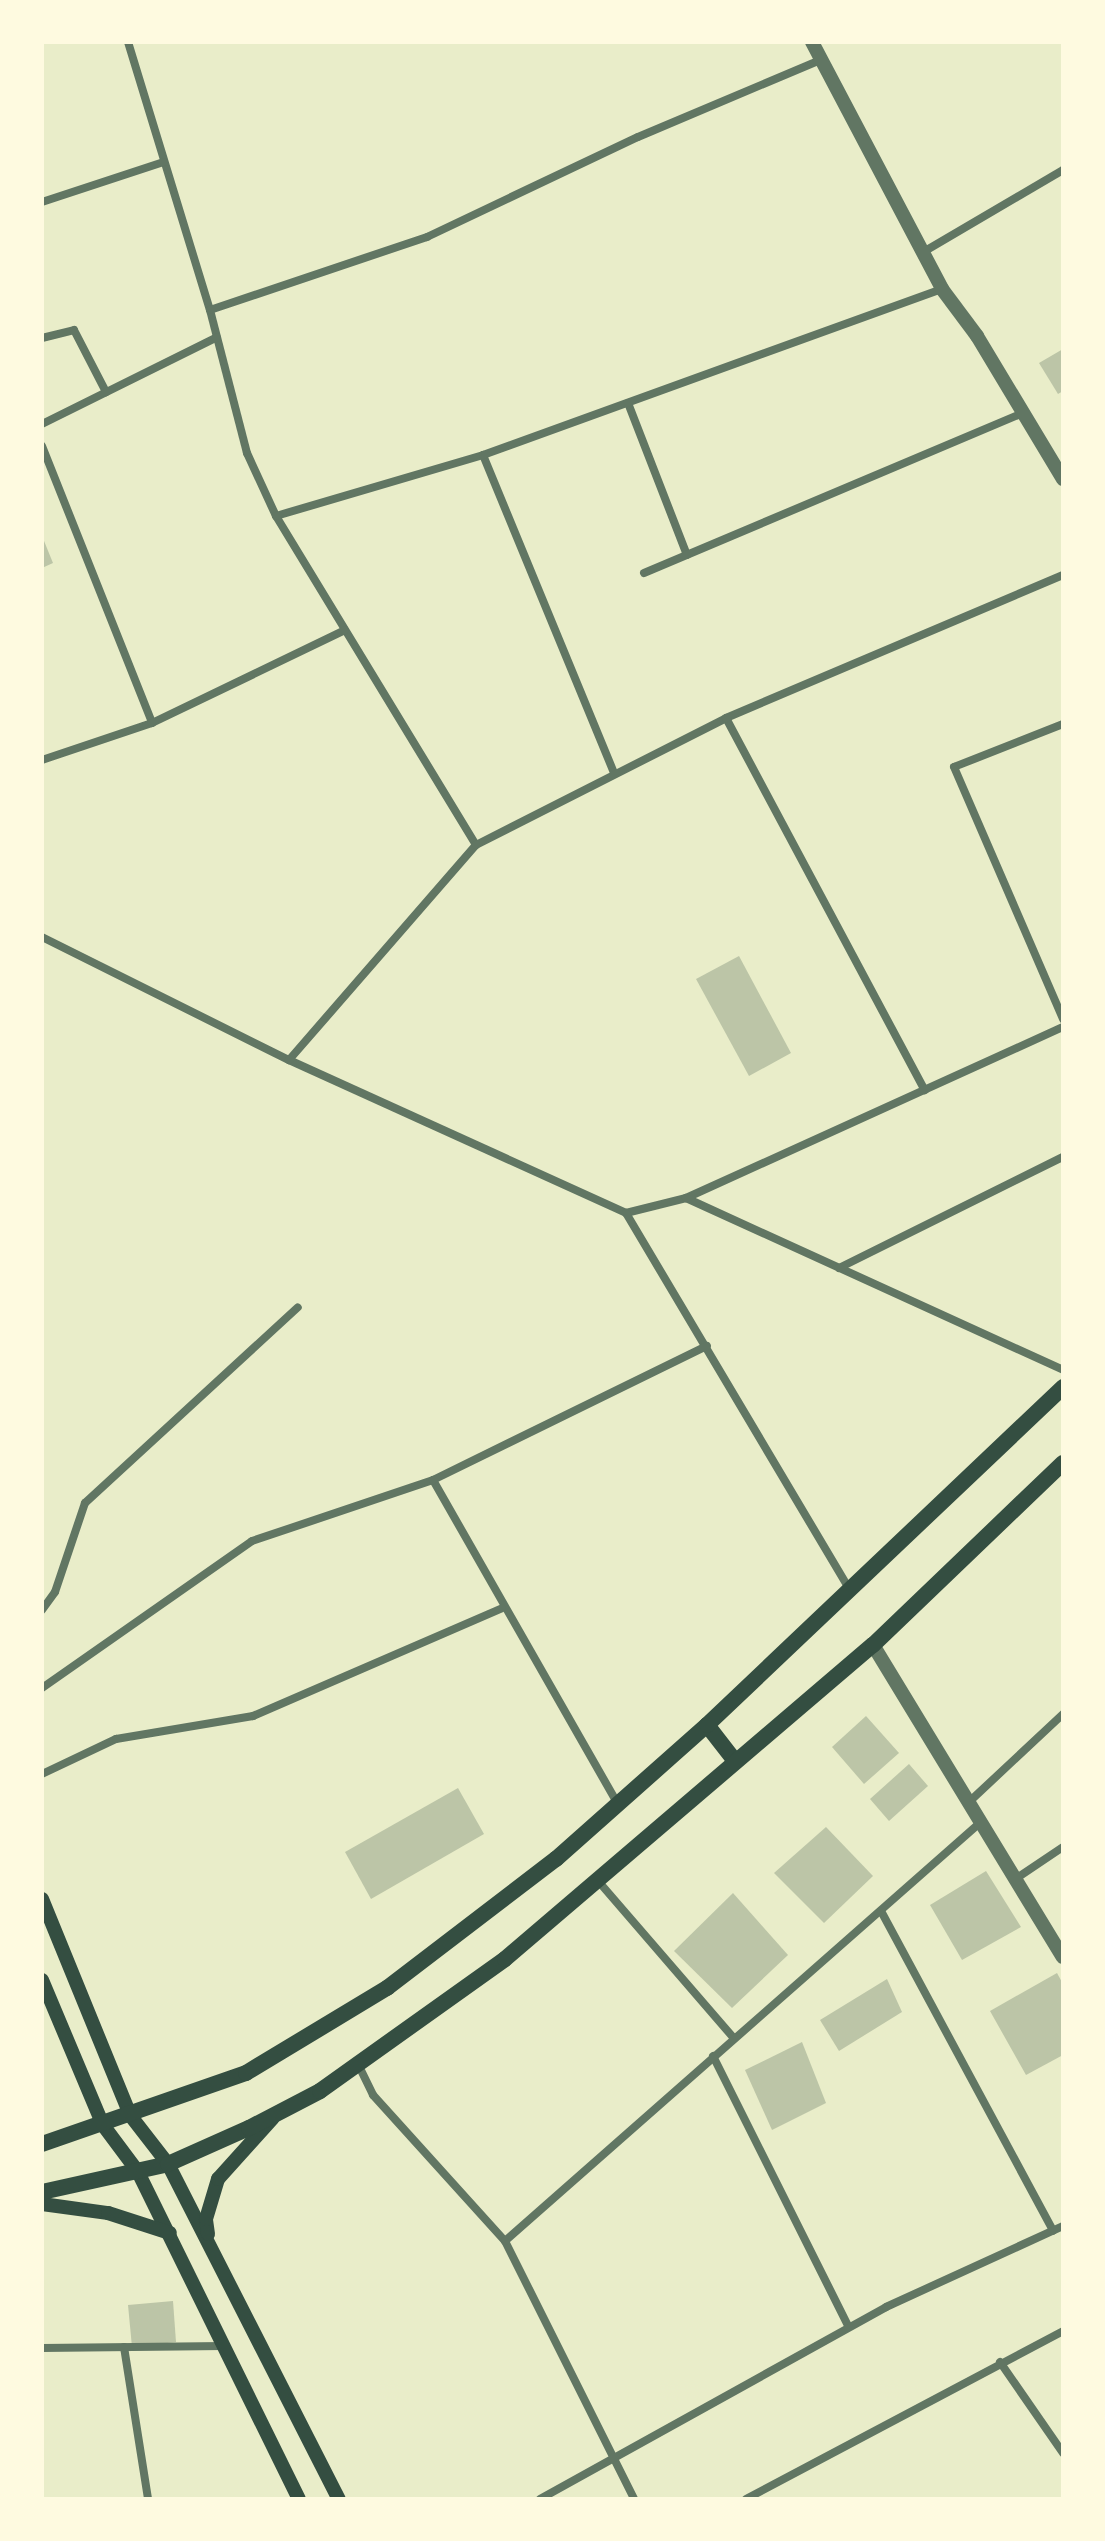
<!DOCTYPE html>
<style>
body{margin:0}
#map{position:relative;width:1105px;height:2541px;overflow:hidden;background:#e9edc9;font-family:"PT Sans",sans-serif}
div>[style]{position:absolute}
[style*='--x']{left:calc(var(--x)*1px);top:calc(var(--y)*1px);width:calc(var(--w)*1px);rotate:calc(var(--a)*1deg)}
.building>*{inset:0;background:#bcc5a7}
.minor>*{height:8px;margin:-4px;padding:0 4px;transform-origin:4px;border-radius:4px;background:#617663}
.tertiary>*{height:14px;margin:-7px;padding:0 7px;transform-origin:7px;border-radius:7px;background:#617663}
.secondary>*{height:14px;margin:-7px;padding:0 7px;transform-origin:7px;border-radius:7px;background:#344e41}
.primary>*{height:16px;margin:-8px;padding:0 8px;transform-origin:8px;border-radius:8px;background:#344e41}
span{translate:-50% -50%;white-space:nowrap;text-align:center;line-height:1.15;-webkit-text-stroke:8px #fefae0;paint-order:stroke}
.frame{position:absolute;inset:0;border:44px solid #fefae0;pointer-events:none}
</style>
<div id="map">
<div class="building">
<i style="clip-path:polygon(1063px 349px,1063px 391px,1058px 394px,1039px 363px)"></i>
<i style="clip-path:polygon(42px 536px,53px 563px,42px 568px)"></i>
<i style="clip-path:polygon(739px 956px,791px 1053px,749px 1076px,696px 979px)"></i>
<i style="clip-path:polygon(866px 1716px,899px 1753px,864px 1784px,832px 1747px)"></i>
<i style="clip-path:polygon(909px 1764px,928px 1786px,889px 1821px,870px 1799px)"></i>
<i style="clip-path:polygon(458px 1788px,484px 1834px,371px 1899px,345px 1852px)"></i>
<i style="clip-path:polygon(826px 1827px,873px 1876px,824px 1923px,774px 1873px)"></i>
<i style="clip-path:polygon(986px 1871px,1021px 1927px,962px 1960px,930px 1905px)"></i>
<i style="clip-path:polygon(733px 1893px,788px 1955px,732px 2008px,674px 1951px)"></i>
<i style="clip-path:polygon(1057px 1973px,1063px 1984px,1063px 2055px,1026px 2075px,990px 2011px)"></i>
<i style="clip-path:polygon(887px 1979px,902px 2012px,839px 2051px,820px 2020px)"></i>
<i style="clip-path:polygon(802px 2042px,826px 2103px,772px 2130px,745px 2070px)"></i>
<i style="clip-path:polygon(173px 2301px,176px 2342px,132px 2347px,128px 2305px)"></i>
</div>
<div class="minor">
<i style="--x:128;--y:42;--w:280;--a:73"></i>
<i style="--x:210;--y:310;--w:148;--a:75.5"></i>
<i style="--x:247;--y:453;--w:69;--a:65.3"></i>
<i style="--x:276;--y:516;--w:385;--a:58.7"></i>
<i style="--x:42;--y:202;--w:128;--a:-18.2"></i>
<i style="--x:925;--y:251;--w:160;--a:-30.4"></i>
<i style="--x:210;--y:310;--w:229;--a:-18.6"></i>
<i style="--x:427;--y:237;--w:233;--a:-25.4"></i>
<i style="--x:638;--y:137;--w:198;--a:-22.9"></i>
<i style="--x:42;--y:338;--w:33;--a:-14"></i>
<i style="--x:74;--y:330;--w:70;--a:62.7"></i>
<i style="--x:628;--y:403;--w:163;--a:68.8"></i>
<i style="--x:42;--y:424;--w:195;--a:-26.4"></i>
<i style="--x:42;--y:446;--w:298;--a:68.3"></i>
<i style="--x:483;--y:455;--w:342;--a:67.6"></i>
<i style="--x:276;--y:516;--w:216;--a:-16.4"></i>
<i style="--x:483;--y:455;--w:488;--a:-19.9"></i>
<i style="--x:644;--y:573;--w:408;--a:-22.9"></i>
<i style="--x:726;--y:718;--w:422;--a:61.9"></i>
<i style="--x:1063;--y:724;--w:117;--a:158.5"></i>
<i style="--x:954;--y:767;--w:275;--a:66.6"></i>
<i style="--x:42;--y:760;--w:116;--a:-18.6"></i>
<i style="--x:152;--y:723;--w:214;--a:-25.7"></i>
<i style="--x:42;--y:937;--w:276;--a:26.5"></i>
<i style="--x:289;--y:1060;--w:370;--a:24.4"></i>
<i style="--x:626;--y:1213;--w:62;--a:-14"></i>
<i style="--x:686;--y:1198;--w:414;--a:24.5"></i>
<i style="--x:289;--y:1060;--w:285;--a:-49"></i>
<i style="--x:476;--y:845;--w:280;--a:-26.9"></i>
<i style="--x:726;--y:718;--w:366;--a:-23"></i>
<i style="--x:686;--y:1198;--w:414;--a:-24.4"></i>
<i style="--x:626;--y:1213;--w:435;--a:59.3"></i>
<i style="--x:839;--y:1268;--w:250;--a:-26.4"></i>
<i style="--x:433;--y:1480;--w:371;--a:60.3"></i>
<i style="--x:42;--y:1610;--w:22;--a:-54"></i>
<i style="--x:55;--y:1592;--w:94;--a:-71.4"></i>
<i style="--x:85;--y:1503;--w:289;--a:-42.6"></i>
<i style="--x:42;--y:1688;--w:256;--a:-35"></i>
<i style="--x:252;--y:1541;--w:191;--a:-18.6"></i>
<i style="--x:433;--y:1480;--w:305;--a:-26.1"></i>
<i style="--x:42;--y:1774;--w:82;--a:-25.3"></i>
<i style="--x:116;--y:1739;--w:139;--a:-9.5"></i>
<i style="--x:253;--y:1716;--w:271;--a:-23.4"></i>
<i style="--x:969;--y:1802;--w:129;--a:-43.1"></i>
<i style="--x:1017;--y:1878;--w:55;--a:-34"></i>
<i style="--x:599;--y:1882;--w:205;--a:49.2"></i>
<i style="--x:881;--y:1911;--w:363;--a:61.7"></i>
<i style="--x:713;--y:2056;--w:303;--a:63.4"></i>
<i style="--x:357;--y:2062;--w:37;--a:64"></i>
<i style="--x:373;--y:2095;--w:197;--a:47.9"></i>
<i style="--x:505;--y:2241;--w:288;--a:63.4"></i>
<i style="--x:505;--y:2241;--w:634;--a:-41.36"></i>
<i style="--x:124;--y:2347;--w:154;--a:81"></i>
<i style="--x:42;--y:2348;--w:182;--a:-0.6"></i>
<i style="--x:1000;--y:2362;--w:111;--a:55.3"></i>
<i style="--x:540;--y:2499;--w:396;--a:-29"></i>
<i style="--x:886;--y:2307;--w:195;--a:-24.6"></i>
<i style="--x:746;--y:2499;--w:359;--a:-27.9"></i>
</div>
<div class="tertiary">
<i style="--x:812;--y:42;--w:279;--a:62.2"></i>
<i style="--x:942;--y:289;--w:59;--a:53.3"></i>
<i style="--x:977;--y:336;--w:167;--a:59"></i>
<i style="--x:873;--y:1645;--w:365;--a:58.7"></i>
</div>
<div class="secondary">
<i style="--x:42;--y:1899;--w:233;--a:67.8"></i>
<i style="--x:130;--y:2115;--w:62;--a:52.2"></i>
<i style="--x:168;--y:2164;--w:376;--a:63"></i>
<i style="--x:42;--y:1980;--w:157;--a:67.2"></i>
<i style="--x:103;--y:2125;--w:59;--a:53.3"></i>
<i style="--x:138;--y:2172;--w:364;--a:63.8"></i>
<i style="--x:42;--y:2204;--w:67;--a:7.8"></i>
<i style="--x:108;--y:2213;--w:65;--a:17.9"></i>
<i style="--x:208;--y:2234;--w:15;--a:-98"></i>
<i style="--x:206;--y:2219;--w:42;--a:-73.3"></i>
<i style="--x:218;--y:2179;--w:82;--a:-48"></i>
</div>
<div class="primary">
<i style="--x:707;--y:1725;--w:46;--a:52.1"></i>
<i style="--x:42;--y:2144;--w:216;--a:-19.2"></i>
<i style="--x:246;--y:2073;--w:165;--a:-31.1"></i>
<i style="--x:387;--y:1988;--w:213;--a:-37.4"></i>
<i style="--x:556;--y:1859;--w:202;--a:-41.6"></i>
<i style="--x:707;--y:1725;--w:491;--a:-43.5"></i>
<i style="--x:42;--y:2192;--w:129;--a:-12.5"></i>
<i style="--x:168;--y:2164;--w:89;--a:-24"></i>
<i style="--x:249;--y:2128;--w:80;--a:-27.5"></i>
<i style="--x:320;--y:2091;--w:227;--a:-35.5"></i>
<i style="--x:505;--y:1959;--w:484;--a:-40.5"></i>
<i style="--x:873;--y:1645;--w:263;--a:-43.8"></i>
</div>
<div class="frame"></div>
</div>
